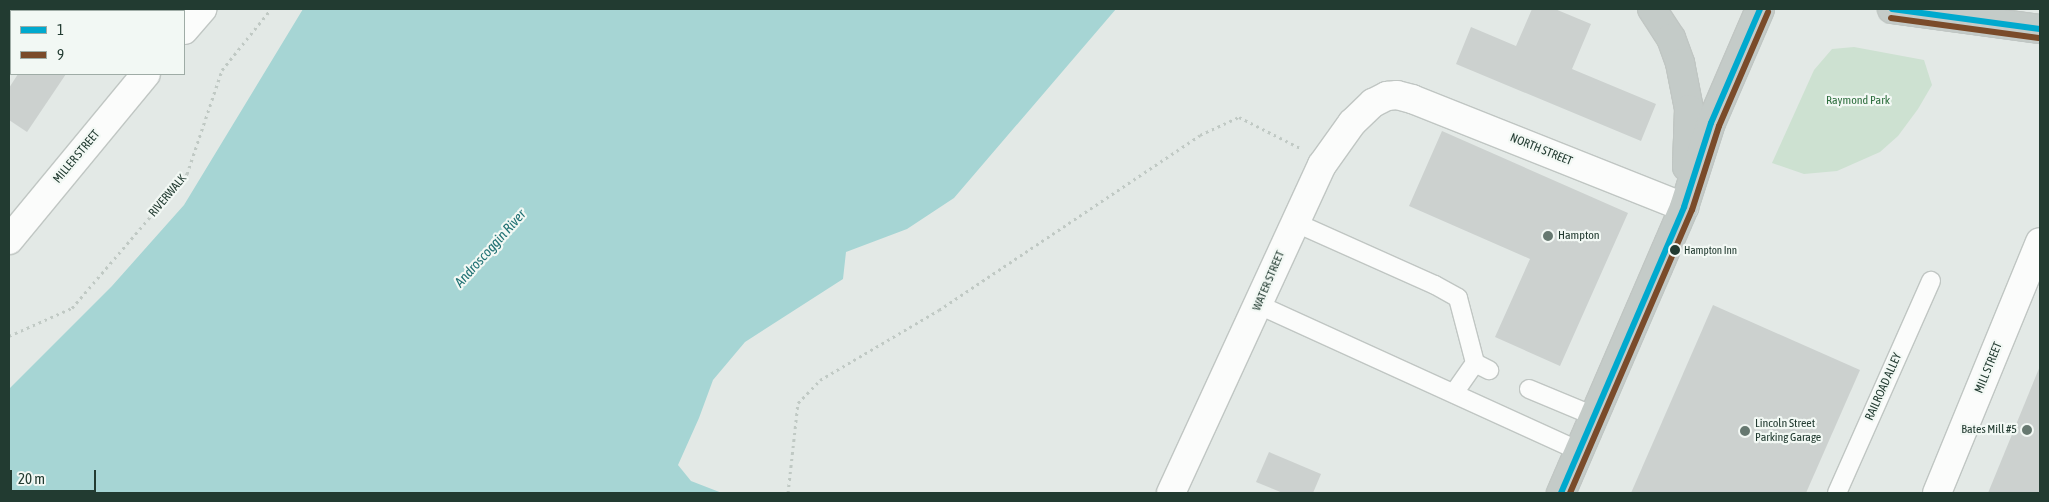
<!DOCTYPE html>
<style>
body{margin:0}
#map{position:relative;width:2049px;height:502px;overflow:hidden;background:#e3e9e6;font-family:"Asap Condensed",sans-serif}
div>[style]{position:absolute}
[style*='--x']{left:calc(var(--x)*1px);top:calc(var(--y)*1px);width:calc(var(--w)*1px);rotate:calc(var(--a)*1deg)}
.green>*{inset:0;background:#cde1d1}
.water>*{inset:0;background:#a6d5d4}
.building>*{inset:0;background:#ccd1cf}
.path>*{height:3px;margin-top:-1.5px;transform-origin:0;background:repeating-linear-gradient(90deg,#c0c9c4 0 2.5px,transparent 0 6.5px)}
.roads{filter:drop-shadow(1px 0 #c0c6c3) drop-shadow(-1px 0 #c0c6c3) drop-shadow(0 1px #c0c6c3) drop-shadow(0 -1px #c0c6c3)}
.service>*{height:18px;margin:-9px;padding:0 9px;transform-origin:9px;border-radius:9px;background:#fbfcfb}
.minor>*{height:28px;margin:-14px;padding:0 14px;transform-origin:14px;border-radius:14px;background:#fbfcfb}
.trunk>*{height:28px;margin:-14px;padding:0 14px;transform-origin:14px;border-radius:14px;background:#c4cbc8}
.bus-1>*{height:6px;margin:-3px;padding:0 3px;transform-origin:3px;border-radius:3px;background:#00a9ce}
.bus-2>*{height:6px;margin:-3px;padding:0 3px;transform-origin:3px;border-radius:3px;background:#7a4b2a}
.dots>*{width:14px;height:14px;translate:-50% -50%;box-sizing:border-box;border:2px solid #f2f8f4;border-radius:50%}
span{translate:-50% -50%;white-space:nowrap;text-align:center;line-height:1.15;-webkit-text-stroke:4.5px #f2f8f4;paint-order:stroke}
.bus-label{font-size:11px;color:#223b31}
.left{translate:0 -50%;text-align:left}
.park-label{font-size:12px;color:#2f6f3f}
.street-label{font-size:12px;color:#223b31}
.poi-label{font-size:12px;color:#223b31}
.right{translate:-100% -50%;text-align:right}
.water-label{font-size:14px;color:#207173;font-style:italic}
.frame{position:absolute;inset:0;border:10px solid #223b31;pointer-events:none}
.legend{position:absolute;left:10px;top:10px;width:175px;height:65px;box-sizing:border-box;background:#f2f8f4;border:1px solid #9faca6;margin:0;padding:6px 9px;list-style:none;font-size:15px;color:#223b31}
.legend li{display:flex;align-items:center;gap:10px;height:25px}
.legend b{width:25px;border:1px solid #9faca6}
.scale{position:absolute;left:10px;top:470px;width:86px;height:22px;box-sizing:border-box;border:2px solid #223b31;border-top:0;padding-left:6px;font-size:15px;line-height:18px;white-space:nowrap;color:#223b31;-webkit-text-stroke:4px #f2f8f4;paint-order:stroke}
</style>
<div id="map">
<div class="green">
<i style="clip-path:polygon(1854px 47px,1924px 60px,1932px 85px,1918px 109px,1898px 136px,1880px 152px,1837px 171px,1804px 174px,1772px 163px,1814px 70px,1832px 49px)"></i>
</div>
<div class="water">
<i style="clip-path:polygon(303px 9px,1116px 9px,954px 198px,907px 229px,846px 252px,843px 279px,745px 342px,713px 380px,699px 418px,678px 465px,691px 481px,722px 493px,9px 493px,9px 389px,112px 286px,184px 205px)"></i>
</div>
<div class="building">
<i style="clip-path:polygon(115px 9px,186px 9px,184px 11px,118px 11px)"></i>
<i style="clip-path:polygon(1532px 9px,1555px 9px,1591px 24px,1572px 69px,1656px 104px,1641px 141px,1456px 64px,1471px 27px,1516px 46px)"></i>
<i style="clip-path:polygon(18px 74px,66px 74px,27px 132px,9px 120px,9px 88px)"></i>
<i style="clip-path:polygon(1442px 131px,1628px 213px,1560px 366px,1495px 337px,1530px 259px,1409px 206px)"></i>
<i style="clip-path:polygon(1713px 305px,1860px 370px,1806px 493px,1631px 493px)"></i>
<i style="clip-path:polygon(2040px 366px,2040px 493px,1988px 493px)"></i>
<i style="clip-path:polygon(1269px 452px,1321px 474px,1313px 493px,1283px 493px,1256px 482px)"></i>
</div>
<div class="path">
<i style="--x:9;--y:336;--w:69;--a:-24"></i>
<i style="--x:72;--y:308;--w:177;--a:-49.4"></i>
<i style="--x:187;--y:174;--w:110;--a:-71.4"></i>
<i style="--x:222;--y:70;--w:78;--a:-51.2"></i>
<i style="--x:788;--y:493;--w:91;--a:-83.7"></i>
<i style="--x:798;--y:403;--w:32;--a:-46"></i>
<i style="--x:820;--y:380;--w:138;--a:-30.5"></i>
<i style="--x:939;--y:310;--w:314;--a:-33.8"></i>
<i style="--x:1200;--y:135;--w:43;--a:-24.8"></i>
<i style="--x:1239;--y:117;--w:68;--a:26.9"></i>
</div>
<div class="roads">
<div class="service">
<i style="--x:75;--y:9;--w:4;--a:34"></i>
<i style="--x:1294;--y:222;--w:154;--a:24.1"></i>
<i style="--x:1435;--y:285;--w:26;--a:29"></i>
<i style="--x:1458;--y:298;--w:67;--a:75.3"></i>
<i style="--x:1475;--y:363;--w:16;--a:27"></i>
<i style="--x:1259;--y:305;--w:352;--a:24.5"></i>
<i style="--x:1529;--y:389;--w:70;--a:22.6"></i>
<i style="--x:1454;--y:393;--w:37;--a:-55"></i>
<i style="--x:1837;--y:493;--w:232;--a:-66.1"></i>
</div>
<div class="minor">
<i style="--x:184;--y:30;--w:28;--a:-49"></i>
<i style="--x:9;--y:240;--w:215;--a:-50.5"></i>
<i style="--x:1171;--y:493;--w:361;--a:-65.3"></i>
<i style="--x:1322;--y:165;--w:52;--a:-54.5"></i>
<i style="--x:1352;--y:123;--w:29;--a:-44"></i>
<i style="--x:1373;--y:103;--w:16;--a:-27"></i>
<i style="--x:1387;--y:96;--w:10;--a:-6"></i>
<i style="--x:1397;--y:95;--w:16;--a:15"></i>
<i style="--x:1412;--y:99;--w:293;--a:21.7"></i>
<i style="--x:1937;--y:493;--w:271;--a:-67.7"></i>
</div>
<div class="trunk">
<i style="--x:1652;--y:9;--w:35;--a:57"></i>
<i style="--x:1671;--y:38;--w:27;--a:70"></i>
<i style="--x:1680;--y:63;--w:47;--a:78.9"></i>
<i style="--x:1689;--y:109;--w:58;--a:92"></i>
<i style="--x:1892;--y:9;--w:149;--a:7.7"></i>
<i style="--x:1561;--y:493;--w:311;--a:-66.7"></i>
<i style="--x:1684;--y:207;--w:88;--a:-72.2"></i>
<i style="--x:1711;--y:123;--w:124;--a:-66.7"></i>
</div>
</div>
<div class="bus-1">
<i style="--x:1892;--y:9;--w:149;--a:7.7"></i>
<i style="--x:1561;--y:493;--w:311;--a:-66.7"></i>
<i style="--x:1684;--y:207;--w:88;--a:-72.2"></i>
<i style="--x:1711;--y:123;--w:124;--a:-66.7"></i>
</div>
<div class="bus-2">
<i style="--x:1891;--y:18;--w:149;--a:7.7"></i>
<i style="--x:1570;--y:493;--w:308;--a:-66.7"></i>
<i style="--x:1692;--y:210;--w:88;--a:-72.2"></i>
<i style="--x:1719;--y:126;--w:124;--a:-66.7"></i>
</div>
<div class="dots">
<i style="left:1548px;top:236px;background:#667870"></i>
<i style="left:1675px;top:250px;background:#223b31"></i>
<i style="left:2027px;top:430px;background:#667870"></i>
<i style="left:1745px;top:431px;background:#667870"></i>
</div>
<div class="bus-label">
<span class="left" style="left:1684px;top:250px">Hampton Inn</span>
</div>
<div class="park-label">
<span style="left:1858px;top:101px">Raymond Park</span>
</div>
<div class="street-label">
<span style="left:1541px;top:150px;rotate:22deg">NORTH STREET</span>
<span style="left:77px;top:157px;rotate:-50deg">MILLER STREET</span>
<span style="left:168px;top:196px;rotate:-50deg">RIVERWALK</span>
<span style="left:1269px;top:281px;rotate:-67deg">WATER STREET</span>
<span style="left:1989px;top:368px;rotate:-68deg">MILL STREET</span>
<span style="left:1884px;top:387px;rotate:-66deg">RAILROAD ALLEY</span>
</div>
<div class="poi-label">
<span class="left" style="left:1558px;top:236px">Hampton</span>
<span class="left" style="left:1755px;top:431px">Lincoln Street<br>Parking Garage</span>
<span class="right" style="left:2017px;top:430px">Bates Mill #5</span>
</div>
<div class="water-label">
<span style="left:490px;top:248px;rotate:-48deg">Androscoggin River</span>
</div>
<div class="frame"></div>
<ul class="legend">
<li><b style="height:6px;background:#00a9ce"></b>1</li>
<li><b style="height:6px;background:#7a4b2a"></b>9</li>
</ul>
<div class="scale">20 m</div>
</div>
